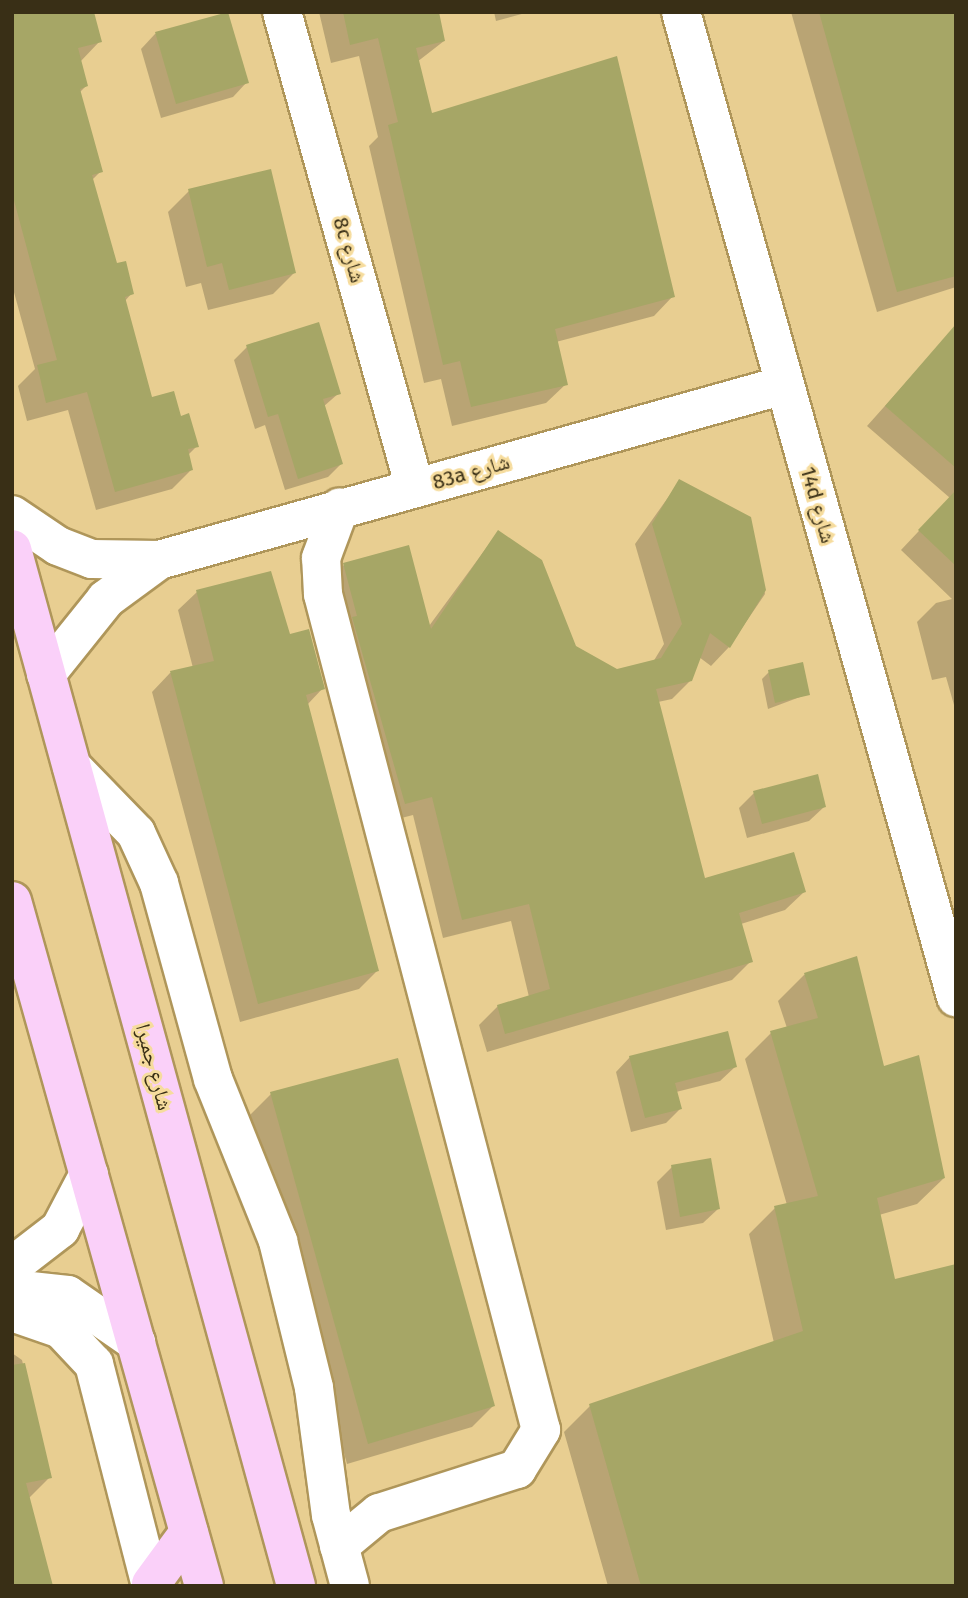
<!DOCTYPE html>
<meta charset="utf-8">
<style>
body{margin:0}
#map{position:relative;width:968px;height:1598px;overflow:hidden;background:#e8ce91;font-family:"Fira Sans","Noto Naskh Arabic",sans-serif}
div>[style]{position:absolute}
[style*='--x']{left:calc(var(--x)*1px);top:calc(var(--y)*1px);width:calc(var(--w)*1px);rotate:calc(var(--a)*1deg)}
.shadow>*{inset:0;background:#0003}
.building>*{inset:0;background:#a6a666}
.roads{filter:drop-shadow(2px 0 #af965a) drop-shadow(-2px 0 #af965a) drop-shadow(0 2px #af965a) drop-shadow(0 -2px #af965a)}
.minor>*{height:38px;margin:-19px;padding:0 19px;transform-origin:19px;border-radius:19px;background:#fff}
.major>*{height:38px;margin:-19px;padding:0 19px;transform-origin:19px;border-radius:19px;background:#fad0f9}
span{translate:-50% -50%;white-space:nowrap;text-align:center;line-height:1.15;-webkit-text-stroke:6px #f6dc9d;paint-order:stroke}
.street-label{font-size:21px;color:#392f16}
.frame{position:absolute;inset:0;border:14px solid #392f16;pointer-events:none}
</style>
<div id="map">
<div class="shadow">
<i style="clip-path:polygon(12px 12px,100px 41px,80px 62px,86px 86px,79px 93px,101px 171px,92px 180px,116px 265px,132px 293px,124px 302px,151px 399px,180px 418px,197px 446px,188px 455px,192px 469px,172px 489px,96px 510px,68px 410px,27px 421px,18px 386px,35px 369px,12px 285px)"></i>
<i style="clip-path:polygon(319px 12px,437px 12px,444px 41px,417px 62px,430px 115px,673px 296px,654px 316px,556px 342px,566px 384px,546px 403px,452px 426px,441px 379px,424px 383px,369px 146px,378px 137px,359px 56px,331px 63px)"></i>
<i style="clip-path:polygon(494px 12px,529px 12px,496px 21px)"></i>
<i style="clip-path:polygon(791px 12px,904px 12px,956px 175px,956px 287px,877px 312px)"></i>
<i style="clip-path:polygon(227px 13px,247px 82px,233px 97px,161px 118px,141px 49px,155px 34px)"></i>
<i style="clip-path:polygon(189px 191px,294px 273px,273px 294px,208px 310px,201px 283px,186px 287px,168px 212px)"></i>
<i style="clip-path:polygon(950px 333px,956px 417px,956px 712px,946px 677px,932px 680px,917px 622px,936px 603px,952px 599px,901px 550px,950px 498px,867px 426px)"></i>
<i style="clip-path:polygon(247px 347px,339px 393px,323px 407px,341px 464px,328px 477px,285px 490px,265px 425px,255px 429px,234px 360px)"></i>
<i style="clip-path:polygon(679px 482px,749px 518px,765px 594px,729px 647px,711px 666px,699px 657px,691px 680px,672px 699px,658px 702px,704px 880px,804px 892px,785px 910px,741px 924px,751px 961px,732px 980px,487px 1052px,479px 1025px,498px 1006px,529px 997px,511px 921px,443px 938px,413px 815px,386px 822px,325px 584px,344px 565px,429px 626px,498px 532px,574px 648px,617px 671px,653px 662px,664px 644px,635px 544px)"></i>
<i style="clip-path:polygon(197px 592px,289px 636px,323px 688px,307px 705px,377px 971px,359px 989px,240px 1022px,152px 692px,170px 673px,193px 668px,178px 610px)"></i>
<i style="clip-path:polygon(769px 672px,808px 694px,768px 709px,762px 679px)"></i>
<i style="clip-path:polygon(754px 793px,824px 807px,809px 821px,747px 838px,739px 808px)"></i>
<i style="clip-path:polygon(856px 959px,883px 1068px,944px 1178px,917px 1204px,879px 1215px,956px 1586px,608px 1586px,564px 1432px,590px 1406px,774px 1343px,749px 1234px,775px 1208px,787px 1205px,745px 1059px,771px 1033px,787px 1028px,778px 1001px,804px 975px)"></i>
<i style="clip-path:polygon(630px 1057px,735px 1067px,720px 1081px,676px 1092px,680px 1109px,666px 1123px,631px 1132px,616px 1072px)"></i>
<i style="clip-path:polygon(271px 1094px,493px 1406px,472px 1427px,347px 1464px,250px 1115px)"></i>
<i style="clip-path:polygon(672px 1167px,718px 1209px,703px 1223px,666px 1230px,657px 1182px)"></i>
<i style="clip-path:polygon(12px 1353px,22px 1360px,50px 1477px,28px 1499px,12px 1586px)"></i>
</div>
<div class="building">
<i style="clip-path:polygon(12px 12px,94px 12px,102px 42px,78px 48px,88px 86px,80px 89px,103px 172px,92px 175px,117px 263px,126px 261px,134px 294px,125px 297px,152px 397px,174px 391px,181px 416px,189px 413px,199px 447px,188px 449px,193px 470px,115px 492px,87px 392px,46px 403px,37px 365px,57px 360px,12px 193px)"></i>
<i style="clip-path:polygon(228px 12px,249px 83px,176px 104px,155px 32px)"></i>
<i style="clip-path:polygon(343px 12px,439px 12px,445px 41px,416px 48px,432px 113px,617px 56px,675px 297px,555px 329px,568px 385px,471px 407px,460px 361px,443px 365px,388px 125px,398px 122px,378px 38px,350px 45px)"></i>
<i style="clip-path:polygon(819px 12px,956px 12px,956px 276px,897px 292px)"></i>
<i style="clip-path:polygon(271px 169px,296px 273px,229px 290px,222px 263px,207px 267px,188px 189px)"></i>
<i style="clip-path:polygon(319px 322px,341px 394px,323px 399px,343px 464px,298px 479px,278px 414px,268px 417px,246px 345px)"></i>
<i style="clip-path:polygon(956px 324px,956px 468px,885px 406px)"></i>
<i style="clip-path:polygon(679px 479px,751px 517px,766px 590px,730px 648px,710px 633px,692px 681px,656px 689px,705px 878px,794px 852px,806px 892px,739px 913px,753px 962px,505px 1034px,497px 1005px,550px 989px,529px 904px,462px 920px,432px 797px,405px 804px,352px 617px,357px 616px,343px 563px,409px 545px,431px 629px,498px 530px,542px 560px,576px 646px,617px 669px,661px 658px,682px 624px,652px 524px)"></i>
<i style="clip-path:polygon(956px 490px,956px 566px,918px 530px)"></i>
<i style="clip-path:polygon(271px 571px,290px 634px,309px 629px,325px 689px,306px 695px,379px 971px,258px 1004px,170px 671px,214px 661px,196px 590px)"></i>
<i style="clip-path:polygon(803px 662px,810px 695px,775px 703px,768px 670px)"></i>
<i style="clip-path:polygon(818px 774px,826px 807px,762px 824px,753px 791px)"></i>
<i style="clip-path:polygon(857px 956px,884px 1066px,919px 1055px,945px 1178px,877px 1198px,895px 1279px,956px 1264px,956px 1586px,641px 1586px,589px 1404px,803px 1331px,774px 1206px,818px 1196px,770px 1031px,818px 1018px,804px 973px)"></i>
<i style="clip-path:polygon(728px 1031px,737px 1067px,675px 1083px,682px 1109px,645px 1118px,629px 1056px)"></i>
<i style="clip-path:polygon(398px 1058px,495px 1406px,368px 1444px,270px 1092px)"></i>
<i style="clip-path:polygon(711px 1158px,720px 1209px,680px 1217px,671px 1165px)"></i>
<i style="clip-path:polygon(25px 1363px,52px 1478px,26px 1483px,53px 1586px,12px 1586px,12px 1365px)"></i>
</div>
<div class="roads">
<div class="minor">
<i style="--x:282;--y:12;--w:494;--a:74.4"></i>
<i style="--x:681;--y:12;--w:1023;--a:74.4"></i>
<i style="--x:12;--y:515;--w:55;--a:34"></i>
<i style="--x:58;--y:546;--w:36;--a:21"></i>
<i style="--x:92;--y:559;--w:67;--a:0.9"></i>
<i style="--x:159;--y:560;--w:649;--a:-15.64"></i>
<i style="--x:46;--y:674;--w:96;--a:-51.3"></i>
<i style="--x:106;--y:599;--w:66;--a:-36.3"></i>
<i style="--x:72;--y:767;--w:92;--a:45.9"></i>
<i style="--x:136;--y:833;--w:55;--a:65.3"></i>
<i style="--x:159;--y:883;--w:203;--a:74.6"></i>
<i style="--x:213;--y:1079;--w:175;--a:68.1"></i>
<i style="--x:278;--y:1241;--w:151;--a:76.2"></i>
<i style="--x:314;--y:1388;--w:128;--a:82.4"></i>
<i style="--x:331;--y:1515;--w:73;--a:75"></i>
<i style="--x:12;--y:1266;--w:61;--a:-37.6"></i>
<i style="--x:60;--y:1229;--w:62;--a:-62.2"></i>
<i style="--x:12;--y:1289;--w:56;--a:6.1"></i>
<i style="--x:68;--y:1295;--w:83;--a:34.7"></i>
<i style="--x:12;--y:1312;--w:52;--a:19.1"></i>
<i style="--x:61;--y:1329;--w:48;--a:46.7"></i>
<i style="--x:94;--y:1364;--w:229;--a:75.6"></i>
<i style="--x:339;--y:1546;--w:52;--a:-39.5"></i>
<i style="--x:379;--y:1513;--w:145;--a:-17.7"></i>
<i style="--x:517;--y:1469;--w:46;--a:-58.4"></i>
<i style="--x:541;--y:1430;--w:864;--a:-104.62"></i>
<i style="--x:323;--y:594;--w:36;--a:-93"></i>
<i style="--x:321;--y:558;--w:54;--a:-69.6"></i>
</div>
<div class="major">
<i style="--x:12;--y:549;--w:1075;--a:74.68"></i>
<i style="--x:12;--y:901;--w:711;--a:74.34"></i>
<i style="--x:151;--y:1584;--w:64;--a:-53.8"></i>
</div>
</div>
<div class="street-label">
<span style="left:349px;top:250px;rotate:74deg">8c شارع</span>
<span style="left:471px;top:472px;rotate:-16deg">83a شارع</span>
<span style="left:818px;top:505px;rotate:74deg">14d شارع</span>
<span style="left:154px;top:1067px;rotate:75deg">شارع جميرا</span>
</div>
<div class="frame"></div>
</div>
